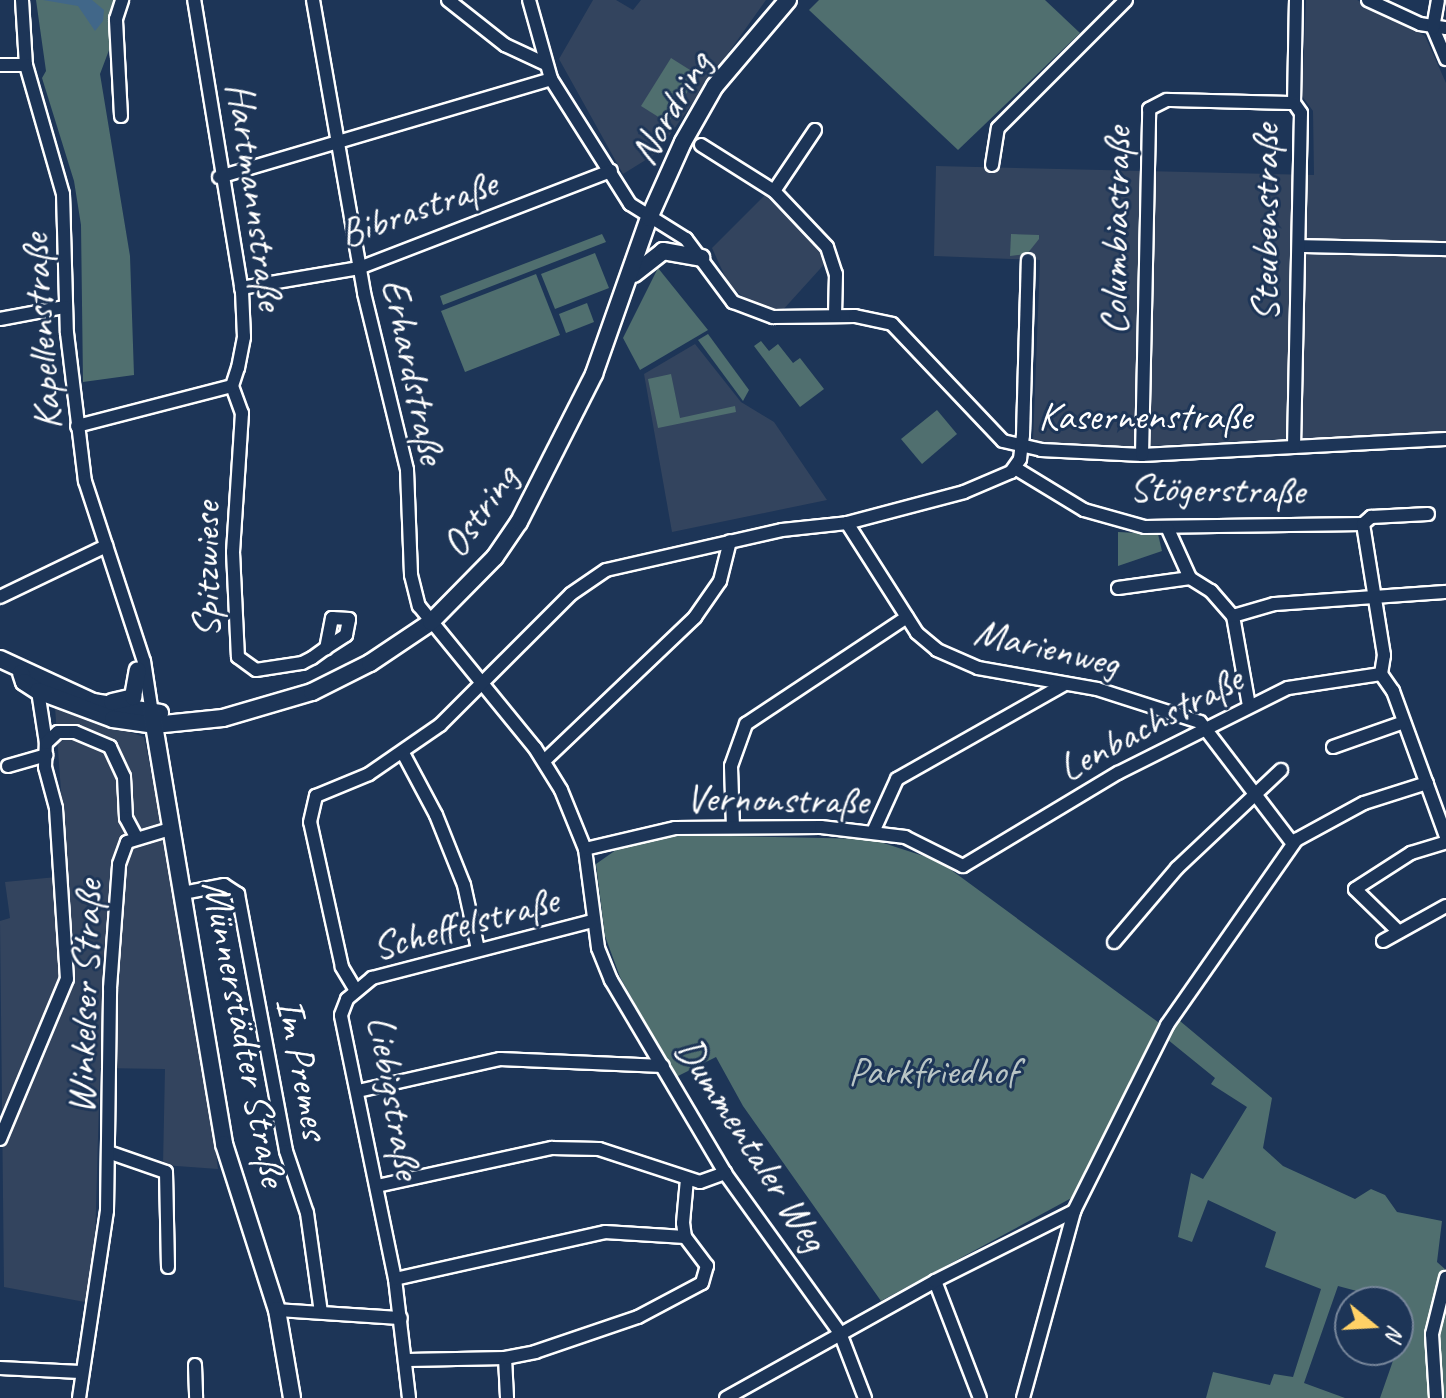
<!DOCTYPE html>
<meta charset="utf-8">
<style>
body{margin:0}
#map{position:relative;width:1446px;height:1398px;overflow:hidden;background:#1d3557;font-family:Caveat,sans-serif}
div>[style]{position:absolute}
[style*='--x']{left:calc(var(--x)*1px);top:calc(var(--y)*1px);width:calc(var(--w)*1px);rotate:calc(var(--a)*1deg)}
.built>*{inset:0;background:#33445e}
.green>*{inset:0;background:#506f6f}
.water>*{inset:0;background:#416789}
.roads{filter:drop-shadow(2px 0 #fff) drop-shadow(-2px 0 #fff) drop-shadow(0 2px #fff) drop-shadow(0 -2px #fff)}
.minor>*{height:12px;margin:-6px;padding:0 6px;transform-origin:6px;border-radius:6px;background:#1d3557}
.major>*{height:16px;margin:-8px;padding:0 8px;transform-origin:8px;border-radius:8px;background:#1d3557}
span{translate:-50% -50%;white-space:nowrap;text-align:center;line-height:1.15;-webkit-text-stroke:6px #1d3557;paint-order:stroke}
.street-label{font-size:40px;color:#fff}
.park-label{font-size:40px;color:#b9c5c5}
.north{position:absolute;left:1334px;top:1286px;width:80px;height:80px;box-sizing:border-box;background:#1d3557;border:2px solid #77869a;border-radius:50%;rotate:108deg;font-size:22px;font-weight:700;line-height:32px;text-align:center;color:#fff}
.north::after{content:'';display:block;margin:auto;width:28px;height:36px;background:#ffd166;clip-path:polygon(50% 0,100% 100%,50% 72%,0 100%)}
</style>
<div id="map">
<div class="built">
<i style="clip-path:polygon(593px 0,616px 0,633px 10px,641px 0,766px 0,657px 153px,623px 174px,559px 59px)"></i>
<i style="clip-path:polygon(1306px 0,1357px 0,1425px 36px,1446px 83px,1446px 431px,1107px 448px,1033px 441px,1040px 260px,934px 256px,936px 166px,1314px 175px,1313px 111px,1302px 96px)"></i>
<i style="clip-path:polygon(765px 195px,829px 259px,781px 312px,745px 299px,728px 283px,712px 248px)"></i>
<i style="clip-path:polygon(695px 344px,741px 402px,774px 422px,827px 500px,672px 532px,644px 374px)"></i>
<i style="clip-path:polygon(55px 707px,144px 737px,192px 966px,218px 1169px,163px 1165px,165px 1069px,100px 1068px,95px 1243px,85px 1302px,4px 1287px,0 921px,10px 918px,5px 882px,67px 876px)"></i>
</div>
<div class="green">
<i style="clip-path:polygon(36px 0,119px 0,117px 29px,100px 74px,130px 256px,134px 375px,83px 382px,81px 225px,74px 181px,42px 78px,46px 71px)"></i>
<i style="clip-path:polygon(819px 0,1045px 0,1080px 33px,958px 150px,809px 10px)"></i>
<i style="clip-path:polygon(671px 58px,698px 75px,668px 123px,641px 106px)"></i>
<i style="clip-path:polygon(602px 234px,606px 242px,443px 305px,440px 296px)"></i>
<i style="clip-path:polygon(1011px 234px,1039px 235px,1039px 239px,1027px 254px,1010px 256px)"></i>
<i style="clip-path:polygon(595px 253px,609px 288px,555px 309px,541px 274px)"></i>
<i style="clip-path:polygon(658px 268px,708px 330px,640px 370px,623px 338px)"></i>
<i style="clip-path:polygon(536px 274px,560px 335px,465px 372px,441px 311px)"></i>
<i style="clip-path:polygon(587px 303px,594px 322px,566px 333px,559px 314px)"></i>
<i style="clip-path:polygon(708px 334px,749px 390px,743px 401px,698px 340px)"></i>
<i style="clip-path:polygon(761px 341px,769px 351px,778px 344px,793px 363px,800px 358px,824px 389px,800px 407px,754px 346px)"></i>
<i style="clip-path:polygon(671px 374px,680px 418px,735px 406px,736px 412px,658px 428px,648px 379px)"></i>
<i style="clip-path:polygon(937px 410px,957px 434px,922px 464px,901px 439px)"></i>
<i style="clip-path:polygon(1118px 532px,1158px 534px,1162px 551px,1118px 566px)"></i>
<i style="clip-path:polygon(685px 835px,871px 839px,939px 861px,1162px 1025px,1077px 1195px,881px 1301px,743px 1106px,716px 1057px,676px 1077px,620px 977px,605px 936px,596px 864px,623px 845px)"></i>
<i style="clip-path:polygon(1174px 1016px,1272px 1098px,1263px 1148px,1283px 1166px,1355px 1199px,1371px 1189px,1385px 1195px,1397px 1212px,1442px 1221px,1437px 1262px,1446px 1270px,1446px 1398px,1380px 1398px,1410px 1312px,1398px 1307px,1398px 1302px,1338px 1286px,1304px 1383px,1345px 1398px,1206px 1398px,1213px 1372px,1270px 1385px,1274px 1374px,1293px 1377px,1321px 1289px,1265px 1267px,1276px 1232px,1208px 1200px,1192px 1242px,1178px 1237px,1191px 1173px,1203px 1179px,1247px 1107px,1211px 1084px,1215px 1078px,1162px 1035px)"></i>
</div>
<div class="water">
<i style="clip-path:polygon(43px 0,92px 0,104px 10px,103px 21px,95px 31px,78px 6px)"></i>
</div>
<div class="roads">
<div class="minor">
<i style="--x:22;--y:0;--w:65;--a:86.5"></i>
<i style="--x:26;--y:65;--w:134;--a:74"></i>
<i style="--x:63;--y:194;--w:139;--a:88.4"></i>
<i style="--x:67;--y:333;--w:149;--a:83.1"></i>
<i style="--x:85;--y:481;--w:189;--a:71.9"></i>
<i style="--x:144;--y:661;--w:53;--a:81.3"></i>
<i style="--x:313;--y:0;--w:297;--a:80.1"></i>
<i style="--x:364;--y:293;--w:182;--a:76.3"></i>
<i style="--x:407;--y:470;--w:105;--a:87.8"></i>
<i style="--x:411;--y:575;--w:32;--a:76"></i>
<i style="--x:419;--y:606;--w:183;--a:50.8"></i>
<i style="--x:535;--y:748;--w:49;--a:58.2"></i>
<i style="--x:561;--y:790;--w:64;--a:67.9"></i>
<i style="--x:585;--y:849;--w:100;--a:82.5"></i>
<i style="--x:598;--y:948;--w:35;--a:68"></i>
<i style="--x:611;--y:980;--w:224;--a:59.4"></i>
<i style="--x:725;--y:1173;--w:197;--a:54.3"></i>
<i style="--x:840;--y:1333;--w:70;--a:69"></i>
<i style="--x:448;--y:0;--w:73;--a:38.3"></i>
<i style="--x:505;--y:45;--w:45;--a:24.9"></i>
<i style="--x:529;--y:0;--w:82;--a:74.4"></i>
<i style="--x:551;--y:79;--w:148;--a:57.7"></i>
<i style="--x:630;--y:204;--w:66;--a:32"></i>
<i style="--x:686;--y:239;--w:79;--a:53.3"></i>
<i style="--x:733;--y:302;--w:43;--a:20.6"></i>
<i style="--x:773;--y:317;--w:82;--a:-0.7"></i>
<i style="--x:855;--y:316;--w:38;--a:12"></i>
<i style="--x:892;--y:324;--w:161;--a:46.5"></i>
<i style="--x:1003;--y:441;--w:39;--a:13"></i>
<i style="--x:1041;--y:450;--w:101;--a:2.8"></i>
<i style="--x:1142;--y:455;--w:304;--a:-3"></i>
<i style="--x:1368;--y:0;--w:57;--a:24.8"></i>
<i style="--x:1420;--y:24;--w:26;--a:9"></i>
<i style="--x:1433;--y:28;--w:34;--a:67"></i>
<i style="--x:1433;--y:28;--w:28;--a:-80"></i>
<i style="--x:0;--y:65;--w:26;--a:0"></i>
<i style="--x:121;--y:116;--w:97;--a:-93"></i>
<i style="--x:116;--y:19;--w:20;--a:-72"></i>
<i style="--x:815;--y:130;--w:73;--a:123.9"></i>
<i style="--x:774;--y:191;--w:77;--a:46.6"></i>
<i style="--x:827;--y:247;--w:28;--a:72"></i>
<i style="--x:836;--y:274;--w:42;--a:91.4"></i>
<i style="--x:701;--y:145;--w:86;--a:32.2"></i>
<i style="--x:992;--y:165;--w:37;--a:-81"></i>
<i style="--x:998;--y:128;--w:181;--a:-45"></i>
<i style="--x:219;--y:177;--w:346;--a:-16.4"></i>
<i style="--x:1299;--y:246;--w:147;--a:1.2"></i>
<i style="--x:241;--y:288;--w:120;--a:-9.6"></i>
<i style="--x:359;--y:268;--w:270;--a:-21.1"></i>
<i style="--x:0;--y:319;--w:66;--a:-10.5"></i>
<i style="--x:232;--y:386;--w:29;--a:70"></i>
<i style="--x:242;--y:413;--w:139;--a:93.7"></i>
<i style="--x:233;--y:552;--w:105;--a:87.3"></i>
<i style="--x:238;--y:657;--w:22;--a:36"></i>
<i style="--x:256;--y:670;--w:47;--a:-8.7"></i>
<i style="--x:302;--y:663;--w:11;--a:-27"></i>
<i style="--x:312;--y:658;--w:17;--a:-36"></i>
<i style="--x:326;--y:648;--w:24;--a:-33"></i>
<i style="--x:346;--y:635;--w:16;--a:-79"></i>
<i style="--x:349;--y:619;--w:17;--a:-177"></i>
<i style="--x:332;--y:618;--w:31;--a:101"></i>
<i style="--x:77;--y:426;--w:160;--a:-14.5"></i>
<i style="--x:232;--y:386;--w:19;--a:-72"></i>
<i style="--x:238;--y:368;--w:32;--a:-79"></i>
<i style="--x:244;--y:337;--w:45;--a:-92.5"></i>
<i style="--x:242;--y:292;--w:296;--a:-99.3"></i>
<i style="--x:1294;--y:447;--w:334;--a:-88.8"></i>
<i style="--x:1301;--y:113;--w:12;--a:-125"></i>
<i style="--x:1294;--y:103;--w:103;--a:-88.9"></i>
<i style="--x:1142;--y:455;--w:346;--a:-88.8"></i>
<i style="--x:1149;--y:109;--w:20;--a:-27"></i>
<i style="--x:1167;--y:100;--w:127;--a:1.4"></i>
<i style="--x:1015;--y:468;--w:81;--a:31.3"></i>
<i style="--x:1084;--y:510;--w:63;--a:15.6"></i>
<i style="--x:1145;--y:527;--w:218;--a:-0.8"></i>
<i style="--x:1363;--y:524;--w:11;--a:-41"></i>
<i style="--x:1371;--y:517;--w:57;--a:-3"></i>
<i style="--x:847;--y:523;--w:130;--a:57.5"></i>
<i style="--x:917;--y:633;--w:26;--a:40"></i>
<i style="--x:937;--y:650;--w:45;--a:23.7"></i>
<i style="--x:978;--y:668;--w:121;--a:10"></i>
<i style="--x:1097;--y:689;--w:108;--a:17.8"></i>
<i style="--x:1200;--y:722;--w:153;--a:52.7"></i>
<i style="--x:1363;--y:524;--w:133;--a:80.9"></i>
<i style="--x:1384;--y:655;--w:19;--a:99"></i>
<i style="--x:1381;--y:674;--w:21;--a:55"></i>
<i style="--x:1393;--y:691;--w:155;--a:70"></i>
<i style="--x:1167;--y:527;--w:56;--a:65.7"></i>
<i style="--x:1190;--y:578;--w:25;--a:32"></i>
<i style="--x:1211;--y:591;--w:33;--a:49"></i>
<i style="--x:1233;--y:616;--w:91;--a:79.9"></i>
<i style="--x:1118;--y:588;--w:73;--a:-7.9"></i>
<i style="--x:0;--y:597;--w:118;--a:-25.7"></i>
<i style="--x:1233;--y:616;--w:43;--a:-16.3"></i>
<i style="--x:1274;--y:604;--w:172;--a:-4"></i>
<i style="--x:38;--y:691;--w:53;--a:81.3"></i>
<i style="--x:1333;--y:747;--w:75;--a:-19.4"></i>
<i style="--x:403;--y:753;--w:70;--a:62"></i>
<i style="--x:436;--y:815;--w:75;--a:68.2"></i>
<i style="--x:464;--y:885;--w:66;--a:77.7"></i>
<i style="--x:544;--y:761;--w:209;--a:-43.6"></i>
<i style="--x:695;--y:617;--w:44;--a:-55.2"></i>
<i style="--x:720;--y:581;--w:41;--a:-76"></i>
<i style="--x:8;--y:766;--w:40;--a:-16"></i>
<i style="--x:733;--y:827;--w:61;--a:-91.9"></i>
<i style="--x:731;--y:766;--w:45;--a:-70.3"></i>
<i style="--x:746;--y:724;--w:193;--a:-33.6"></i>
<i style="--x:873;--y:832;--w:58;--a:-65.6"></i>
<i style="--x:897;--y:779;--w:191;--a:-29.5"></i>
<i style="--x:585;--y:849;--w:92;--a:-13.1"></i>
<i style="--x:675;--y:828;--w:146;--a:-0.4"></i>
<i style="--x:821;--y:827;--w:85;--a:6.8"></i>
<i style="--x:905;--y:837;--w:65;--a:26.6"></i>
<i style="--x:963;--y:866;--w:181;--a:-31"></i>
<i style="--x:1118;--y:773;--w:190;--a:-26.6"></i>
<i style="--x:1288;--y:688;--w:94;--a:-8.6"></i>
<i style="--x:183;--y:893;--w:42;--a:-11"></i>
<i style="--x:224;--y:885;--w:17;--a:33"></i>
<i style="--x:238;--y:894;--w:261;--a:79.4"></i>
<i style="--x:286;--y:1151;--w:65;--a:71.3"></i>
<i style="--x:307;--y:1213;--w:100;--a:82"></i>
<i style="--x:1398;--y:931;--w:60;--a:-135.7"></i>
<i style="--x:1355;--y:889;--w:67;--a:-32.7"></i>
<i style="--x:1411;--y:853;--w:37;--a:-17"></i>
<i style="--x:1383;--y:941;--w:72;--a:-29.1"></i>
<i style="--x:1114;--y:942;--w:97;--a:-49.6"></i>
<i style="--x:1177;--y:868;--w:143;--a:-43.3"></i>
<i style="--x:355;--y:989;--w:26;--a:-121"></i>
<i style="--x:342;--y:967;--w:148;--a:-102.4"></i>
<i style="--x:310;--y:822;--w:27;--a:-77"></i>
<i style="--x:316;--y:796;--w:57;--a:-22.5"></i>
<i style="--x:369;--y:774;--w:86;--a:-34.6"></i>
<i style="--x:440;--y:725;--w:185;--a:-45"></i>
<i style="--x:571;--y:594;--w:42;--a:-34.4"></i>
<i style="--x:606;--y:570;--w:180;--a:-12.8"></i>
<i style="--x:782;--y:530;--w:65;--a:-6.1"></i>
<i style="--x:847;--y:523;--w:121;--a:-14.8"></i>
<i style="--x:964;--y:492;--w:51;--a:-23.1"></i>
<i style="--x:1011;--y:472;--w:16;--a:-55"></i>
<i style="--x:1020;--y:459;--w:24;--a:-83"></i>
<i style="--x:1023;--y:435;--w:175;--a:-88.4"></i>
<i style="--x:358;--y:1091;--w:146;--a:-12.7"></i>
<i style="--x:500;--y:1059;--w:163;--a:2.5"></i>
<i style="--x:0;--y:1139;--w:173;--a:-67.3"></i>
<i style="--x:67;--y:979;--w:171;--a:-93.7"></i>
<i style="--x:56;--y:808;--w:42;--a:-105"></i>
<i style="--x:45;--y:767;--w:24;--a:-88"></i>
<i style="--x:46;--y:743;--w:16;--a:-43"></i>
<i style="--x:58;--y:732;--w:17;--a:0"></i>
<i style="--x:75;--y:732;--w:38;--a:23"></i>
<i style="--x:110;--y:747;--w:33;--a:65"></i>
<i style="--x:124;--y:777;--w:41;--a:87.2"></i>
<i style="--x:126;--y:818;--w:21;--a:62"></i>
<i style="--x:111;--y:1153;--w:58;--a:19.1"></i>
<i style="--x:166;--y:1172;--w:95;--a:88.8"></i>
<i style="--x:377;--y:1186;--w:179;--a:-12.3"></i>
<i style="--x:552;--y:1148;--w:47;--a:1.2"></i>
<i style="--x:599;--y:1149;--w:106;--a:18.1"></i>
<i style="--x:700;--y:1182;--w:27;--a:-20"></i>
<i style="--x:395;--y:1279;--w:215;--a:-12.6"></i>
<i style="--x:605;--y:1232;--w:80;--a:3.6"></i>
<i style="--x:935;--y:1281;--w:125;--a:69"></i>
<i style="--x:277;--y:1310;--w:124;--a:3.7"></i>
<i style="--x:505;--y:1358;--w:40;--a:87.1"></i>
<i style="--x:408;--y:1360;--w:97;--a:-1.2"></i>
<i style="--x:505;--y:1358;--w:31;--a:-11"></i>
<i style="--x:535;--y:1352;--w:109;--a:-18.8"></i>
<i style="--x:638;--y:1317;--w:72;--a:-28"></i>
<i style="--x:702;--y:1283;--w:18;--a:-74"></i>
<i style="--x:707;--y:1266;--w:36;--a:-127"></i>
<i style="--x:685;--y:1237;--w:14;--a:-98"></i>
<i style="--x:683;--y:1223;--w:44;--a:-84.8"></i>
<i style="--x:195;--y:1365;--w:33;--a:88"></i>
<i style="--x:0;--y:1368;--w:80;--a:2.9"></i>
<i style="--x:79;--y:1398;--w:189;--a:-81.5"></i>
<i style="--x:107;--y:1211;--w:223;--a:-89.2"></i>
<i style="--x:110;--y:988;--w:124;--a:-85.8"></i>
<i style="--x:119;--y:864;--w:23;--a:-70"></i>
<i style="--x:127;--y:842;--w:45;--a:-16.8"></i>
<i style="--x:409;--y:1398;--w:120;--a:-96.7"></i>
<i style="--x:395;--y:1279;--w:269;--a:-101.6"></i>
<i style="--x:341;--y:1015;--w:17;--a:-69"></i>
<i style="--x:347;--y:999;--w:33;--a:-40"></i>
<i style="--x:372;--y:978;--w:228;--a:-14.5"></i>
<i style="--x:726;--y:1398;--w:240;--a:-29.2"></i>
<i style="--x:935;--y:1281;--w:156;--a:-26.7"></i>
<i style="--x:1023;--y:1398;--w:194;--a:-74.7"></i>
<i style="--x:1074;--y:1211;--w:208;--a:-63.4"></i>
<i style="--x:1167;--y:1025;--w:226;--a:-55.1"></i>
<i style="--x:1296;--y:840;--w:77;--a:-28.6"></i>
<i style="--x:1364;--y:803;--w:66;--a:-17.6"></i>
<i style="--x:1436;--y:1398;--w:64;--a:-93.6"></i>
<i style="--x:1432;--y:1334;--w:58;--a:-76"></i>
</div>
<div class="major">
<i style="--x:634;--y:274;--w:37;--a:-38"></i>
<i style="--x:663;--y:251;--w:39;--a:10"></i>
<i style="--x:0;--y:659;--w:102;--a:24.8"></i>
<i style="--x:93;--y:702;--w:68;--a:9.3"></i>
<i style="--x:21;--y:673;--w:9;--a:72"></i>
<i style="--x:24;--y:682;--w:17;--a:33"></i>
<i style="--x:38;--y:691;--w:80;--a:20.5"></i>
<i style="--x:113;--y:719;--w:41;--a:8.3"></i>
<i style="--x:154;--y:725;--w:69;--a:-5.8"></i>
<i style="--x:223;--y:718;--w:93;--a:-16.3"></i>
<i style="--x:312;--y:692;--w:65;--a:-26.6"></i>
<i style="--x:370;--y:663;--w:73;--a:-33.9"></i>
<i style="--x:431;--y:622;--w:91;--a:-45.4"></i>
<i style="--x:495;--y:557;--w:42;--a:-55.6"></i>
<i style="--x:519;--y:522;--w:166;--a:-63.1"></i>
<i style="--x:594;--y:374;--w:165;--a:-70.6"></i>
<i style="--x:649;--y:218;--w:83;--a:-65.9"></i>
<i style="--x:683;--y:142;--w:64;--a:-60.3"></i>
<i style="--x:715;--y:86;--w:113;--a:-49.7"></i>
<i style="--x:112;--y:702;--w:22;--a:-13"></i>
<i style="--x:133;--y:697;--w:27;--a:-80"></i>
<i style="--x:152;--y:713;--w:437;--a:80.5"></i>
<i style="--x:224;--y:1144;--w:174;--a:72.3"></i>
<i style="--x:277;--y:1310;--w:89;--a:80.3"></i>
</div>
</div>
<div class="street-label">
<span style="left:670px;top:108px;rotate:-60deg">Nordring</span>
<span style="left:256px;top:196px;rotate:82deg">Hartmannstraße</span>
<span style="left:418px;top:208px;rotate:-19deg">Bibrastraße</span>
<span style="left:1265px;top:223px;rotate:-90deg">Steubenstraße</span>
<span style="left:1115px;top:231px;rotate:-89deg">Columbiastraße</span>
<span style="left:41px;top:332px;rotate:-94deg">Kapellenstraße</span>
<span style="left:414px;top:371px;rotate:78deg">Erhardstraße</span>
<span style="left:1145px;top:416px">Kasernenstraße</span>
<span style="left:1217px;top:489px;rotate:1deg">Stögerstraße</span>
<span style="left:479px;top:511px;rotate:-55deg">Ostring</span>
<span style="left:206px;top:570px;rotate:-90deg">Spitzwiese</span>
<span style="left:1047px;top:647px;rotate:13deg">Marienweg</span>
<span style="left:1150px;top:723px;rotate:-28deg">Lenbachstraße</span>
<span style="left:777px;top:799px;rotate:1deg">Vernonstraße</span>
<span style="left:465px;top:923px;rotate:-15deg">Scheffelstraße</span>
<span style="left:84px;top:997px;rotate:-88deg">Winkelser Straße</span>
<span style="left:245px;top:1033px;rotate:79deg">Münnerstädter Straße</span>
<span style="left:303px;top:1068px;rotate:79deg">Im Premes</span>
<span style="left:395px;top:1097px;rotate:80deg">Liebigstraße</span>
<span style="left:752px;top:1144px;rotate:57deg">Dummentaler Weg</span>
</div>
<div class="park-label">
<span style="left:933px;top:1071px">Parkfriedhof</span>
</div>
<div class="north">N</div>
</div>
